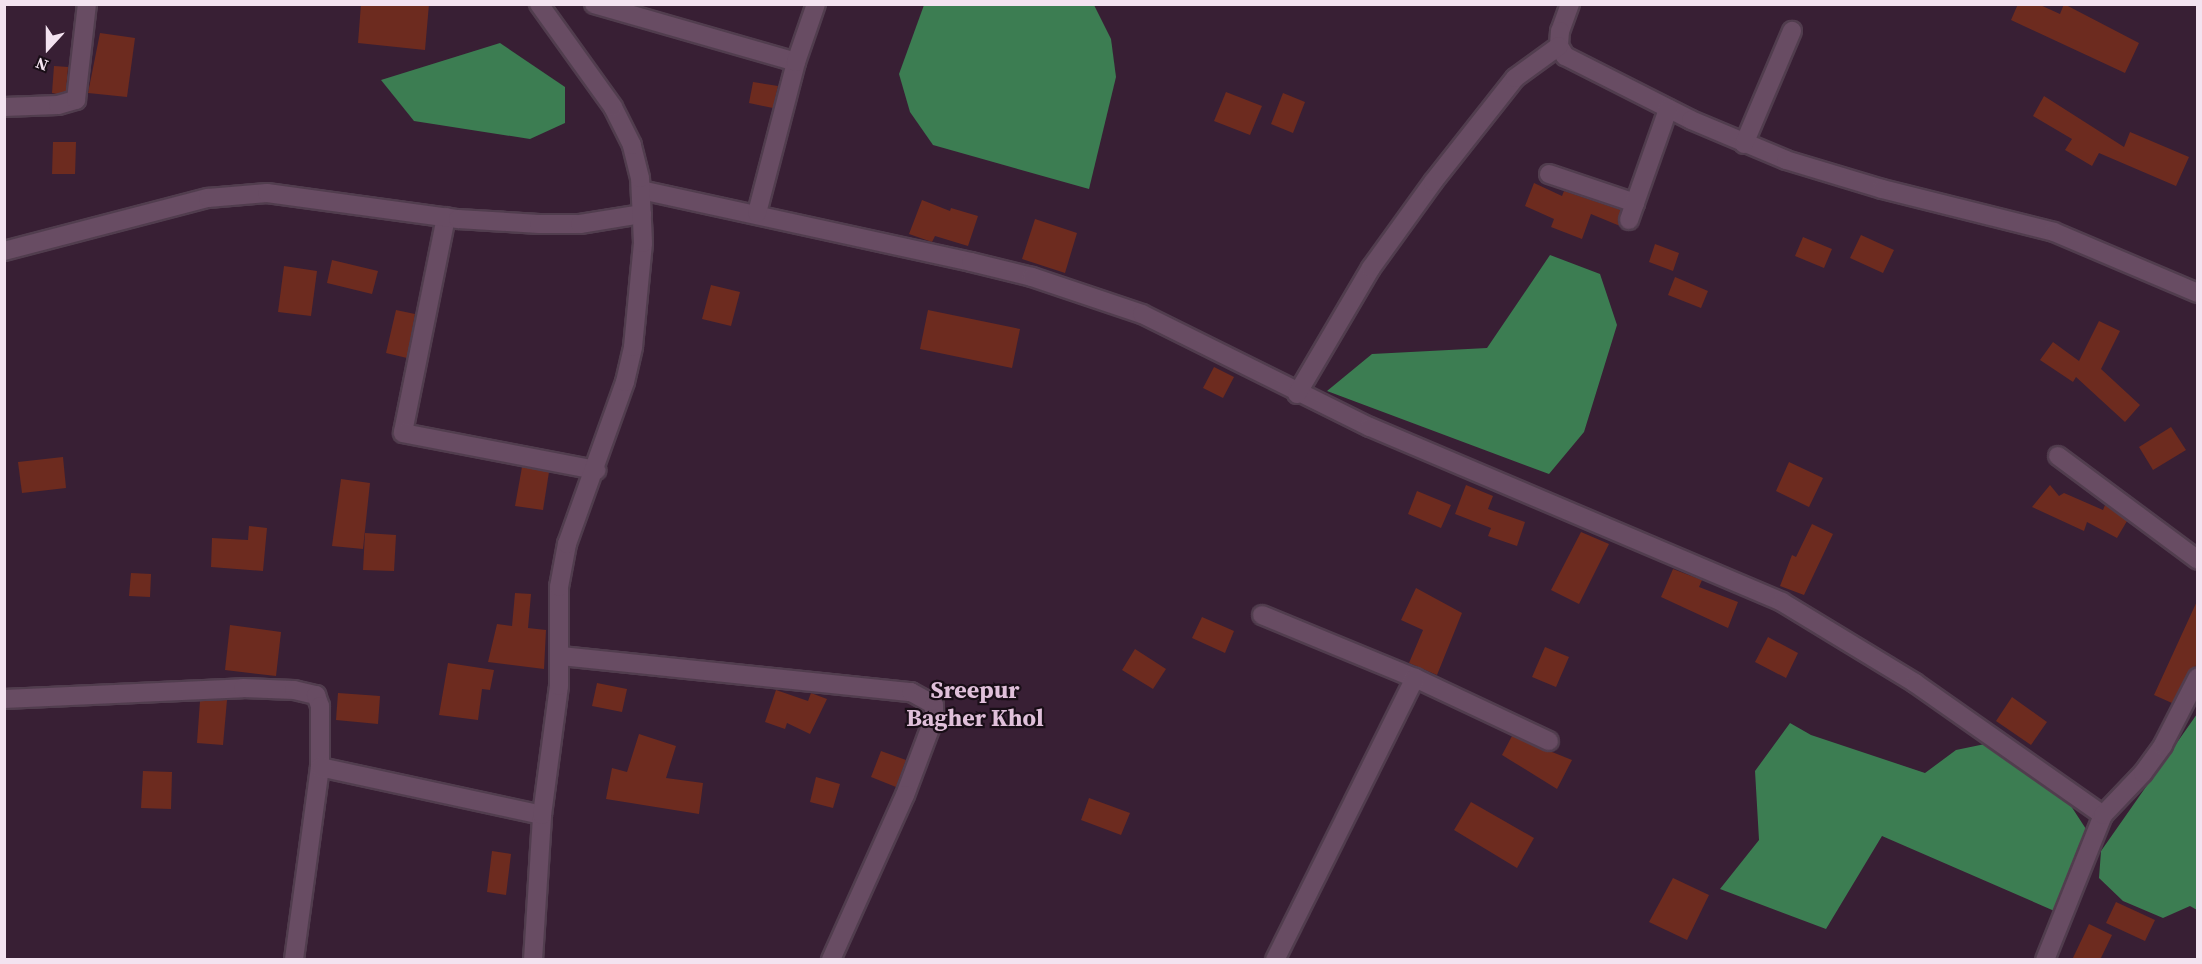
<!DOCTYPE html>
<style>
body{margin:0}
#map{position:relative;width:2202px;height:964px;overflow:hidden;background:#381f34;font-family:"Source Serif 4",serif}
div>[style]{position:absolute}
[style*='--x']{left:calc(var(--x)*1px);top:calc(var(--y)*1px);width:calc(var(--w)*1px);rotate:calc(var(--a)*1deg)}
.water>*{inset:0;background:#3c7d52}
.building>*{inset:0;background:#6d2b1f}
.roads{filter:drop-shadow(2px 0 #513d4e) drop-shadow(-2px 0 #513d4e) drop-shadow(0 2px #513d4e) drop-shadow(0 -2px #513d4e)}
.street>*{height:18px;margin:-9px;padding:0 9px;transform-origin:9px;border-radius:9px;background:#684c63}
span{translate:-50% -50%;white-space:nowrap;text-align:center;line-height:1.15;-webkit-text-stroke:4.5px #190e17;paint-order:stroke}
.district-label{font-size:24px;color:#e0c0da;font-weight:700}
.frame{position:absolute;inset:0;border:6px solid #f3e3f0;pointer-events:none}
.north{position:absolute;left:18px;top:18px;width:60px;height:60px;-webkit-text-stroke:4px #190e17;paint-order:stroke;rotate:201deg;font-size:16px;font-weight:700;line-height:24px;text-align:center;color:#f3e3f0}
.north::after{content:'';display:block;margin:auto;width:21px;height:27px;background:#f3e3f0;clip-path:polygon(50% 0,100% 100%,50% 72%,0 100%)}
</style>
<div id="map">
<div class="water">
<i style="clip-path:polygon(924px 5px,1094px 5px,1111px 39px,1116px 77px,1089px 189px,933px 145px,910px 112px,899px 74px)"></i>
<i style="clip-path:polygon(500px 43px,565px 87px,565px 123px,530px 139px,414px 121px,381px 80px)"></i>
<i style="clip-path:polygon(1550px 255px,1600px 274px,1617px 325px,1584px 432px,1549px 474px,1327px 391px,1372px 354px,1487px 348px)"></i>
<i style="clip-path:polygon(2197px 714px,2197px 910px,2190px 906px,2163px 918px,2123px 901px,2099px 878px,2101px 851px)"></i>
<i style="clip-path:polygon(1790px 723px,1811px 735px,1925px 773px,1956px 750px,1985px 744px,2071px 806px,2086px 829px,2080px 882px,2059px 913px,1882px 836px,1826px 929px,1720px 889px,1759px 840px,1755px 771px)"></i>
</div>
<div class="building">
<i style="clip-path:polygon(361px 4px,429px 4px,425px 50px,358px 43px)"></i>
<i style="clip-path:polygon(2018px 4px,2038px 4px,2060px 14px,2064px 4px,2139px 43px,2125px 73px,2011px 20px)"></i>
<i style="clip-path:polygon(100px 33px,135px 38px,127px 97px,88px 93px)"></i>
<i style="clip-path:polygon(54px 66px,68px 67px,66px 91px,57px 94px,52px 93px)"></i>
<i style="clip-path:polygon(753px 82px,778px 86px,773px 108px,749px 103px)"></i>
<i style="clip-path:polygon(1226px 92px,1262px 106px,1250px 135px,1214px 121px)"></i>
<i style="clip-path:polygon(1283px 93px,1305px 102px,1293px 133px,1271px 124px)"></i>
<i style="clip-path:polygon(2044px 96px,2124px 147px,2130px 132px,2189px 157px,2176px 186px,2099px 153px,2092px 166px,2065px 150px,2072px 139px,2033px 116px)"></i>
<i style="clip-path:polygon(53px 142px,76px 142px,75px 174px,52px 174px)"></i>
<i style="clip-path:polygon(1534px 183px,1562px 196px,1564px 191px,1621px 210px,1620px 226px,1591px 214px,1582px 239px,1551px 227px,1554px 219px,1525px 206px)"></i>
<i style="clip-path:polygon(922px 200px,950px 211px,951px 208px,978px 216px,968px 246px,935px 236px,932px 242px,909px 234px)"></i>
<i style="clip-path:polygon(1035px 219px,1077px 233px,1065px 273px,1022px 259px)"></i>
<i style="clip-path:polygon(1861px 235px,1894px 250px,1883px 273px,1850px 258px)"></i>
<i style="clip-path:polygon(1803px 237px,1832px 249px,1824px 268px,1795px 256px)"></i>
<i style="clip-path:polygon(1655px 244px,1679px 253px,1673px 271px,1649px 262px)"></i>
<i style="clip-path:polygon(332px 260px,378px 271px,372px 294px,327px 283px)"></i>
<i style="clip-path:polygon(284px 266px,317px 271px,311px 316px,278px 312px)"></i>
<i style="clip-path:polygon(1675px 277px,1708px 291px,1701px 308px,1668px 295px)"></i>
<i style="clip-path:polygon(711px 285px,740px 292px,731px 326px,702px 319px)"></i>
<i style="clip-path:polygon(396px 310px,415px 314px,407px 358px,386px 353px)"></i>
<i style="clip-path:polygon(928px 310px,1020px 329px,1012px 368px,920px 349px)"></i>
<i style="clip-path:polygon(2099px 321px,2120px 331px,2101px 369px,2140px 405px,2125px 422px,2076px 377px,2073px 382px,2040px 360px,2053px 342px,2079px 361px)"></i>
<i style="clip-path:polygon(1214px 367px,1234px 377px,1223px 398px,1203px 388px)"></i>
<i style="clip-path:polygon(2171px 427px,2186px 450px,2153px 470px,2139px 447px)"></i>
<i style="clip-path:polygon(63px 457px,66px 488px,22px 493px,18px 462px)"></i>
<i style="clip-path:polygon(1789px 462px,1823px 478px,1809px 507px,1776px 491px)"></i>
<i style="clip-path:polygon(522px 467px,549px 472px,543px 510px,515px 506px)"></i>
<i style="clip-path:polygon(341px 479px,370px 483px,363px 549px,332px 546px)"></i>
<i style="clip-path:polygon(1466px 485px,1493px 496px,1488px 509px,1525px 522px,1517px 546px,1488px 536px,1491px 528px,1455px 514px)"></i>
<i style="clip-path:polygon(2050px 485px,2059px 496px,2064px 493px,2103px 510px,2105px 505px,2127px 521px,2117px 538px,2087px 522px,2084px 531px,2032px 507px)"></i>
<i style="clip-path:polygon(1417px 491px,1451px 505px,1441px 528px,1408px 514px)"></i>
<i style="clip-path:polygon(1812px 524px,1833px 534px,1804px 595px,1780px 586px,1792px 555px,1796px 557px)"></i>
<i style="clip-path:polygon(249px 526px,267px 528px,263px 571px,211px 567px,212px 538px,248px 540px)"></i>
<i style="clip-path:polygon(1581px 532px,1609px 544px,1579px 604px,1551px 590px)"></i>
<i style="clip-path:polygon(365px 533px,396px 535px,394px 571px,363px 570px)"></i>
<i style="clip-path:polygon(1673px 569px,1702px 580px,1699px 587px,1738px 602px,1728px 628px,1661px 597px)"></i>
<i style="clip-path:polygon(131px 573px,151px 574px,150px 597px,129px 596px)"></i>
<i style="clip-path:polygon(1416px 588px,1462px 613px,1437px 675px,1409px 663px,1423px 630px,1401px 620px)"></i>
<i style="clip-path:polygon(515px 593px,531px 594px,528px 628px,546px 630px,544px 669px,488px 662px,497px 624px,512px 626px)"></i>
<i style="clip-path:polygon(2198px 599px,2198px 664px,2188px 672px,2172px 703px,2154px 695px)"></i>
<i style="clip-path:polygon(1202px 617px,1234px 631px,1225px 653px,1192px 638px)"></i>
<i style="clip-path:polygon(230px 625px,281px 632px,276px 676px,225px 670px)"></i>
<i style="clip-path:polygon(1768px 637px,1798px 653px,1786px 678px,1755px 662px)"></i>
<i style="clip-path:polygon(1545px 647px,1569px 657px,1556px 687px,1532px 677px)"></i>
<i style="clip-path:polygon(1135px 649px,1166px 669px,1153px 689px,1122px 670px)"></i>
<i style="clip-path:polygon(448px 663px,494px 670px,490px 690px,482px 689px,478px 720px,439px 715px)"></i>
<i style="clip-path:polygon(597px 683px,627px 689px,622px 712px,592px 706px)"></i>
<i style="clip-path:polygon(776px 690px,808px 701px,811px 693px,827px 699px,810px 734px,787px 723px,785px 729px,765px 722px)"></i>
<i style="clip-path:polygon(338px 693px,380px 696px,378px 724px,336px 720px)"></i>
<i style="clip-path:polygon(2012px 697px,2047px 722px,2031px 745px,1996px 721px)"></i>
<i style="clip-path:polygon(227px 700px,223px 745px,197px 743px,200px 701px)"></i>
<i style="clip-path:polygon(639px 734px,676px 746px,666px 778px,703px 783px,699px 814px,606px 799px,612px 768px,627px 772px)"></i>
<i style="clip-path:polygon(1512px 736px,1572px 760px,1557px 789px,1502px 755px)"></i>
<i style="clip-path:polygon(881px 751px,906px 760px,896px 787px,871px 777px)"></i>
<i style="clip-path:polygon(143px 771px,172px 772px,171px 809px,141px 808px)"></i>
<i style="clip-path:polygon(816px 777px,840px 784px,833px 808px,810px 802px)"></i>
<i style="clip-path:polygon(1089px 798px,1130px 813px,1121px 835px,1081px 820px)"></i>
<i style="clip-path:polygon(1471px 802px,1534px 838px,1517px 868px,1454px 830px)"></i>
<i style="clip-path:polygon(492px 851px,511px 854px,506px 895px,487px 892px)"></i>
<i style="clip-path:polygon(1673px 878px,1709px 895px,1687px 940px,1649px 922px)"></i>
<i style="clip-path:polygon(2116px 902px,2155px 920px,2145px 941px,2106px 923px)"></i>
<i style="clip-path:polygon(2089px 924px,2112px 935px,2100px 960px,2072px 960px)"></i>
</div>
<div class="roads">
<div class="street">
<i style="--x:594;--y:4;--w:210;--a:16"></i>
<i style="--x:1570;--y:4;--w:29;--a:110"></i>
<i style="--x:1560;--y:31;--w:15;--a:94"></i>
<i style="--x:1559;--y:46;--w:12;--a:59"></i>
<i style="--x:1565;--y:56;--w:141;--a:26.9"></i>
<i style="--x:1691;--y:120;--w:103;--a:22.8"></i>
<i style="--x:1786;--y:160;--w:100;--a:16.8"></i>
<i style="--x:1882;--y:189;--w:177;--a:14"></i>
<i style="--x:2054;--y:232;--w:156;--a:23"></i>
<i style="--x:4;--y:107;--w:54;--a:-2.1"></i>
<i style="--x:58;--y:105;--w:19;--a:-16"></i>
<i style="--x:76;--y:100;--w:97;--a:-83.5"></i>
<i style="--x:1744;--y:144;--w:123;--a:-67"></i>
<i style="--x:1549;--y:174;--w:91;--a:18.6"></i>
<i style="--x:641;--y:190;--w:338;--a:12.3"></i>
<i style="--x:971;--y:262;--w:63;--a:13.8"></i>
<i style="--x:1032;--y:277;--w:116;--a:18.6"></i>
<i style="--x:1142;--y:314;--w:254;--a:26.4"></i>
<i style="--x:1370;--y:427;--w:448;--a:23"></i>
<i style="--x:1782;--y:602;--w:156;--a:31.3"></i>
<i style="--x:1915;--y:683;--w:230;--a:35.1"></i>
<i style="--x:757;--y:213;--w:156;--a:-75.5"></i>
<i style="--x:796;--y:62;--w:61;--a:-71"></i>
<i style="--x:446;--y:217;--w:220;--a:101.3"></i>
<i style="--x:403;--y:433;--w:197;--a:10.9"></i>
<i style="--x:1629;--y:220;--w:118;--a:-70.6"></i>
<i style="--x:4;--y:251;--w:211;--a:-14.6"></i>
<i style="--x:208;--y:198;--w:59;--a:-4.8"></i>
<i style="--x:267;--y:193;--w:193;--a:7.8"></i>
<i style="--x:458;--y:219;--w:81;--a:3.5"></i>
<i style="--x:539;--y:224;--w:41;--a:0"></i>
<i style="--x:580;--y:224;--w:63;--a:-9.2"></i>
<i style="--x:1297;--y:394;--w:146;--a:-59.6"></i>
<i style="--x:1371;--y:268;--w:106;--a:-54.2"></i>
<i style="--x:1433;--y:182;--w:132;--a:-51.7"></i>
<i style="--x:1515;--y:78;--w:54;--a:-36"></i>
<i style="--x:2058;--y:456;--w:174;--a:36.6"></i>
<i style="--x:1262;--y:615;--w:165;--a:22.4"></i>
<i style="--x:1415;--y:678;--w:148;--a:25.2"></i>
<i style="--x:561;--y:656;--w:352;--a:5.9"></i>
<i style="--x:911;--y:692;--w:26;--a:29"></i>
<i style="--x:934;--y:705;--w:13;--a:90"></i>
<i style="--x:934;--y:718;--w:82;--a:110.6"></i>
<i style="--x:905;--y:795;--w:181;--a:114.2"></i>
<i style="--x:4;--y:699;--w:239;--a:-2.6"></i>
<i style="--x:243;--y:688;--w:51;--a:2.2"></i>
<i style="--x:294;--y:690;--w:23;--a:13"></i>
<i style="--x:316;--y:695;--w:12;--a:70"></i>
<i style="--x:320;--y:706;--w:61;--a:90"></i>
<i style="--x:320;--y:767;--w:195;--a:97.7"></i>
<i style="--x:320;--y:767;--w:227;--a:12.2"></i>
<i style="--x:533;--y:960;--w:145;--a:-86.4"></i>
<i style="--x:542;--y:815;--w:130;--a:-82.5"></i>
<i style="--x:559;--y:686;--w:99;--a:-90"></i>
<i style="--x:559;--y:587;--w:44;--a:-79.5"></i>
<i style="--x:567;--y:544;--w:172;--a:-70.3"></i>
<i style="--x:625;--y:382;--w:36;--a:-77"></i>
<i style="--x:633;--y:347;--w:104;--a:-84.5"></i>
<i style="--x:643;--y:243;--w:65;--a:-92.6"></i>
<i style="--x:640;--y:178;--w:34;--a:-104"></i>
<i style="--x:632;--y:145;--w:42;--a:-116.6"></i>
<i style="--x:613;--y:107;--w:127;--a:-125.7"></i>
<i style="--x:1275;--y:960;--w:315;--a:-63.6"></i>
<i style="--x:2045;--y:960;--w:156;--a:-68.2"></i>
<i style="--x:2103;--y:815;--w:58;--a:-46.4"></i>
<i style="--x:2143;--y:773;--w:34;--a:-54"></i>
<i style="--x:2163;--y:745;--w:76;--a:-62.8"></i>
</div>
</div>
<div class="district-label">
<span style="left:975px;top:704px">Sreepur<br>Bagher Khol</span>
</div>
<div class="frame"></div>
<div class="north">N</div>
</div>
